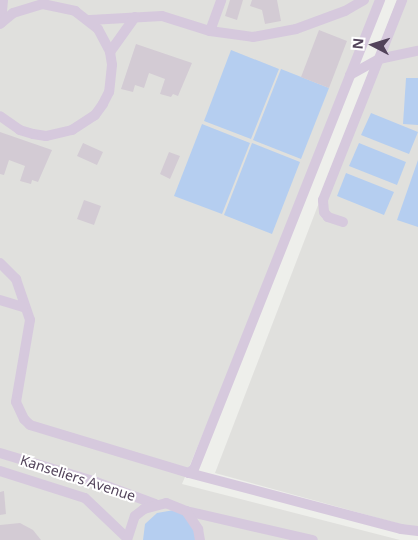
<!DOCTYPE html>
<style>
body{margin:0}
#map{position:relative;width:418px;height:540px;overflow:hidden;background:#eeefeb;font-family:"Noto Sans",sans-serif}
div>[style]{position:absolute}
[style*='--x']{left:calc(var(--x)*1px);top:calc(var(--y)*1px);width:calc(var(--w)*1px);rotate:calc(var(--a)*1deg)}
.education>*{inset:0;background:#e0e0dd}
.green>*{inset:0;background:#b5cef0}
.building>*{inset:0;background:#d3cbd4}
.minor>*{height:10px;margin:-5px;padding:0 5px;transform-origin:5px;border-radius:5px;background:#d6c9dd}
span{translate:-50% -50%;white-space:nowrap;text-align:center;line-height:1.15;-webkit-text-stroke:4px #fff;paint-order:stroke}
.street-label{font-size:14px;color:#52435a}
.north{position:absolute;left:348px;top:20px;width:50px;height:50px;-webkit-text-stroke:4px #fff;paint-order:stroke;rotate:275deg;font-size:14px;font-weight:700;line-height:20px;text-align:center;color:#52435a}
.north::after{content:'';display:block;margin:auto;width:18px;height:22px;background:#52435a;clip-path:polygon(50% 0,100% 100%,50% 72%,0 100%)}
</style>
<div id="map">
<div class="education">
<i style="clip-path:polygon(0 0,384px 0,182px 484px,400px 540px,0 540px)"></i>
<i style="clip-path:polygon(397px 0,418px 0,418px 529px,215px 473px)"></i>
</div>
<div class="green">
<i style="clip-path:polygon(231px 50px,279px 69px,251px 139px,204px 121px)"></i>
<i style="clip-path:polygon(281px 69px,329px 88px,301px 159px,253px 140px)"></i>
<i style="clip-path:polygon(406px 78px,418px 78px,418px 125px,403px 124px)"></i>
<i style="clip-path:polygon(371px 113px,418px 132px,409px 154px,361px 135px)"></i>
<i style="clip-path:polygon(202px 124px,250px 143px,222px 214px,174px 196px)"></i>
<i style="clip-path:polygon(252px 143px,300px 162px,272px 234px,224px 215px)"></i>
<i style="clip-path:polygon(359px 143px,406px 162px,397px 185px,349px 166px)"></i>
<i style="clip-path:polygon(418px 160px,418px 227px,397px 220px)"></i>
<i style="clip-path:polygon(346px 173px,394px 192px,384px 215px,337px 196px)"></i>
<i style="clip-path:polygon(174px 510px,189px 515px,195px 528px,196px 540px,143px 540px,145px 524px,157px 513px)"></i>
</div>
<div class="building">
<i style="clip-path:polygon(230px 0,243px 0,237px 20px,225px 16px)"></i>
<i style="clip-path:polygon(252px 0,277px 0,281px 21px,265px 24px,262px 10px,250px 6px)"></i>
<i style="clip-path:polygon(319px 30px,347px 41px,329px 88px,301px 77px)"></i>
<i style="clip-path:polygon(136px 44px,192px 63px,178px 96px,173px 94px,171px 97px,160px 94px,165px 79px,149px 73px,144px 88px,135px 85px,133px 92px,121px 89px)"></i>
<i style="clip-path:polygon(0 132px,52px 150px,38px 182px,32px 180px,31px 184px,20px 181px,25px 166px,9px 160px,4px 175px,0 174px)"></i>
<i style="clip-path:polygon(83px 143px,103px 152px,97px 165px,77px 156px)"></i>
<i style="clip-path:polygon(169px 152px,180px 156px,170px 179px,160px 174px)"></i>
<i style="clip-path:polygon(84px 200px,101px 206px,94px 225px,77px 219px)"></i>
<i style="clip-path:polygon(4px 491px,6px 514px,0 515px,0 492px)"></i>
<i style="clip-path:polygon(20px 523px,33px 530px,41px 540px,0 540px,0 525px)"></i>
</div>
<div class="minor">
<i style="--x:90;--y:20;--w:72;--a:-3.2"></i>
<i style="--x:162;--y:16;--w:50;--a:17.4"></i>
<i style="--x:210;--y:31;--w:43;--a:7.9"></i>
<i style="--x:253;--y:37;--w:44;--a:-10.5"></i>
<i style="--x:296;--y:29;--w:52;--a:-20.2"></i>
<i style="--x:345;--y:11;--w:22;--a:-30"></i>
<i style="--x:1;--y:23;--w:23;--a:-85"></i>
<i style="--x:0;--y:24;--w:17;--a:-40"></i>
<i style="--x:13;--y:13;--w:31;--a:-17"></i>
<i style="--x:43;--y:4;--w:33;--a:12"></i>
<i style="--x:75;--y:11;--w:29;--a:38"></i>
<i style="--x:98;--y:29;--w:26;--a:62"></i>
<i style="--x:110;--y:52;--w:13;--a:81"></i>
<i style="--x:112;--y:65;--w:27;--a:96"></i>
<i style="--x:109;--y:92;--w:13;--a:117"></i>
<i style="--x:103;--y:104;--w:14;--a:126"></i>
<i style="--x:95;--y:115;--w:27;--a:147"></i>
<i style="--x:72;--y:130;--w:27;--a:167"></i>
<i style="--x:46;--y:136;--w:13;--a:-171"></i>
<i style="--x:33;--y:134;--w:14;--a:-163"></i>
<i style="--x:20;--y:130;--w:24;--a:-145"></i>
<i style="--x:210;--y:31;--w:33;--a:-70"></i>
<i style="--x:110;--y:52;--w:43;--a:-54.5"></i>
<i style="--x:350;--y:75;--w:33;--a:-29"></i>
<i style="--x:379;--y:59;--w:40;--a:-12"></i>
<i style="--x:343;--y:222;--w:16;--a:-162"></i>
<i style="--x:328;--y:217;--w:6;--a:-129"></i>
<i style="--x:324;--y:212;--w:12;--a:-95"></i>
<i style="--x:323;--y:200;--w:215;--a:-68.4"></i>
<i style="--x:0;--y:263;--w:23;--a:45"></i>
<i style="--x:16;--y:279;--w:43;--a:71.1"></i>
<i style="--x:30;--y:320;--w:83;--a:99.7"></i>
<i style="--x:16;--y:402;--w:19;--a:65"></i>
<i style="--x:24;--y:419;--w:8;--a:45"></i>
<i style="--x:30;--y:425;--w:166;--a:16.8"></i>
<i style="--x:189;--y:473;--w:6;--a:-39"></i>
<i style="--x:194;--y:469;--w:505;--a:-68.37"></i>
<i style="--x:0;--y:300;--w:24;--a:17"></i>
<i style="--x:0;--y:453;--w:100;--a:16.8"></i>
<i style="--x:96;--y:482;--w:63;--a:20.4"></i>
<i style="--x:0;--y:471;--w:89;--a:17.6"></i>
<i style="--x:85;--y:498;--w:58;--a:43.6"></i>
<i style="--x:189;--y:473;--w:219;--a:14.8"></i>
<i style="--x:401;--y:529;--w:17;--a:7"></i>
<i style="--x:186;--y:511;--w:130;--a:12.9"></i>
<i style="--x:127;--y:540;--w:25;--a:-72"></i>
<i style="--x:135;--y:516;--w:11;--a:-38"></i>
<i style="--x:144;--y:509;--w:23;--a:-15"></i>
<i style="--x:166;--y:503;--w:22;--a:22"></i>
<i style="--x:186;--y:511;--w:22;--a:56"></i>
<i style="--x:198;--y:529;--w:11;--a:80"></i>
</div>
<div class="street-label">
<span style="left:78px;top:478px;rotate:18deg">Kanseliers Avenue</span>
</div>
<div class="north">N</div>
</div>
